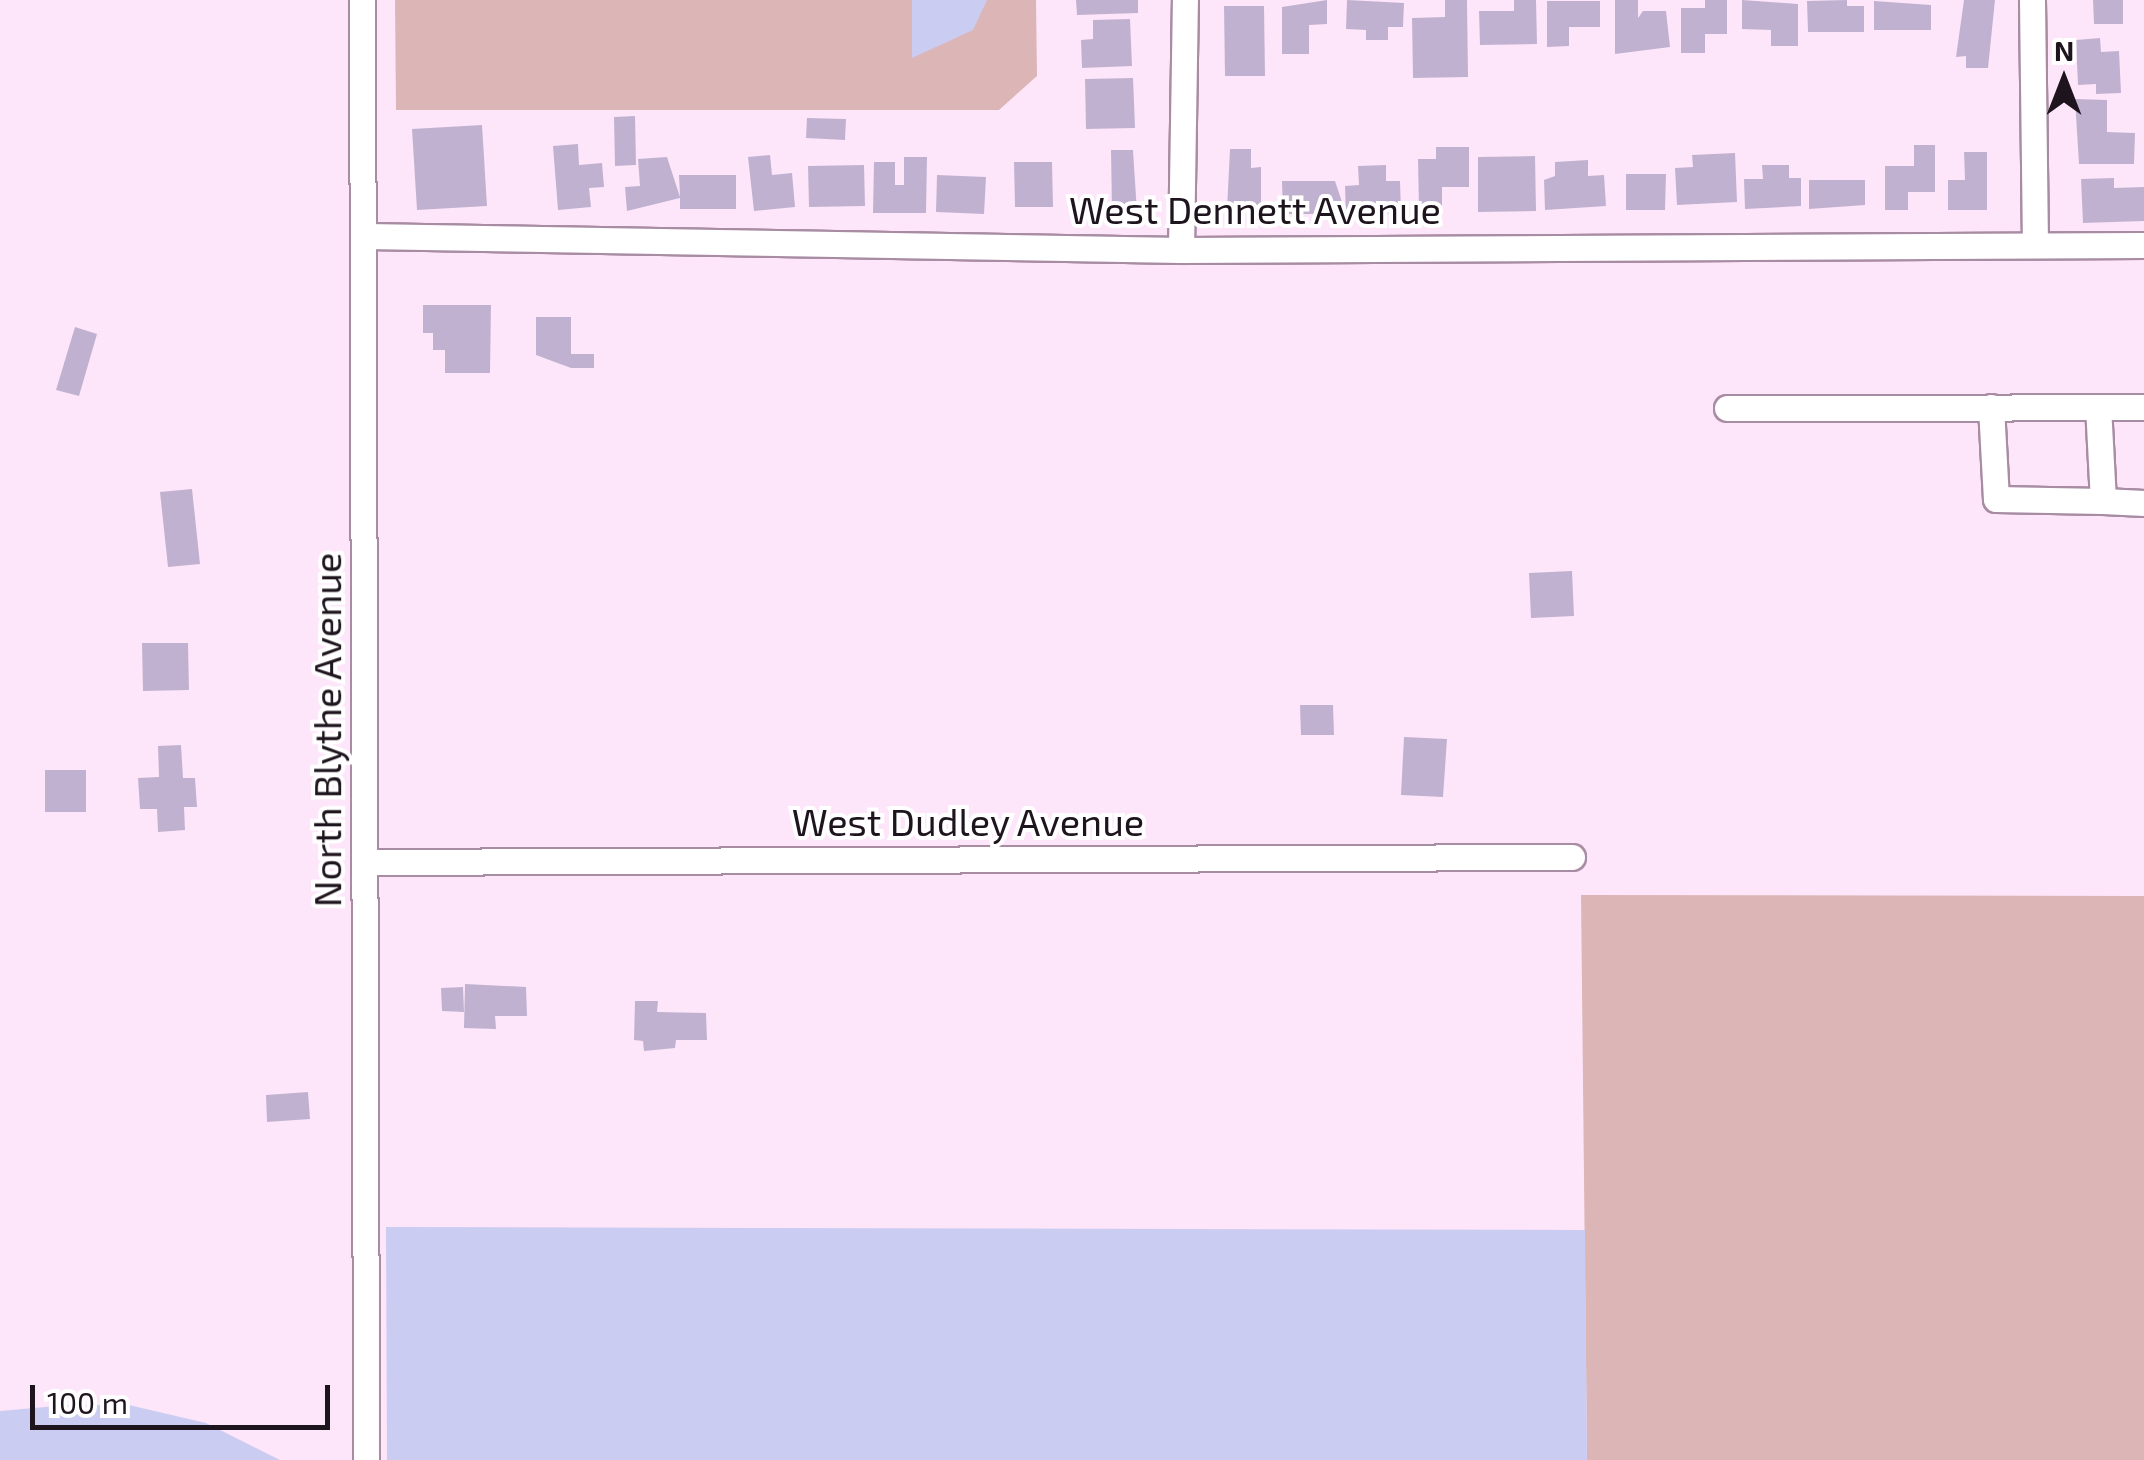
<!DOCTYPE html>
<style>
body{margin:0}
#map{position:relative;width:2144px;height:1460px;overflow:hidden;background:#fee6fa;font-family:"Exo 2",sans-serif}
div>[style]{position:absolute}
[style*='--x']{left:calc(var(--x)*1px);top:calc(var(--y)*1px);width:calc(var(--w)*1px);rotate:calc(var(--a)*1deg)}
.green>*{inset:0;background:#dcb6b6}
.water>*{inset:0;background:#cbccf2}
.building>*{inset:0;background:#c1b1d0}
.roads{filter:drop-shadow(2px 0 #a88ca3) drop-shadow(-2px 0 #a88ca3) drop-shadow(0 2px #a88ca3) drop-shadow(0 -2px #a88ca3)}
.minor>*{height:25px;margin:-12.5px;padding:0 12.5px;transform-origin:12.5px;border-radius:12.5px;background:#fff}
span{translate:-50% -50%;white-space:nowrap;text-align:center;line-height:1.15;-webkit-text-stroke:8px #fff;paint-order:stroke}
.street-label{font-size:38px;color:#1e141d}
.north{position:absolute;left:2014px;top:30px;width:100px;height:100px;-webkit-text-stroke:8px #fff;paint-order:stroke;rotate:0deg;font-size:28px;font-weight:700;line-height:40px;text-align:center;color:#1e141d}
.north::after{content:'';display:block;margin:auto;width:35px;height:45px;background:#1e141d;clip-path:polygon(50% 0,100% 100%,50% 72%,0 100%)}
.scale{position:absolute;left:30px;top:1385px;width:300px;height:45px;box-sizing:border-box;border:5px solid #1e141d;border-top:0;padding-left:12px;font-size:30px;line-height:35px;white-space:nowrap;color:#1e141d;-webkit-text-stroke:8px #fff;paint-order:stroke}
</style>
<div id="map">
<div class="green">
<i style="clip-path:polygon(395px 0,1036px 0,1037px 76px,999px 110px,396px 110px)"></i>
<i style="clip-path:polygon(1581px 895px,2144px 896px,2144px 1460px,1587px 1460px)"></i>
</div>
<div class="water">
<i style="clip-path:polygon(912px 0,987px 0,973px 30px,912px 58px)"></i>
<i style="clip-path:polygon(386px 1227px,1585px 1230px,1587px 1460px,387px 1460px)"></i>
<i style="clip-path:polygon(68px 1405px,129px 1405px,206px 1423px,280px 1460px,0 1460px,0 1411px)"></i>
</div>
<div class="building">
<i style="clip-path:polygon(1076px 0,1138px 0,1138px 13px,1077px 15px)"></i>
<i style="clip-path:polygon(1327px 0,1327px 24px,1309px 25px,1309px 54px,1282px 54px,1282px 7px)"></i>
<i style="clip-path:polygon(1347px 0,1404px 3px,1403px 27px,1388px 27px,1388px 40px,1366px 40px,1366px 30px,1346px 29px)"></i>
<i style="clip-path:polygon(1445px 0,1467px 0,1468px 77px,1413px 78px,1412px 18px,1445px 17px)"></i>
<i style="clip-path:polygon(1514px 0,1536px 0,1537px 44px,1480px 45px,1479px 11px,1514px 11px)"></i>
<i style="clip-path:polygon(1615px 0,1638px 0,1638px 18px,1643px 11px,1666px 11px,1670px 47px,1615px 54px)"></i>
<i style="clip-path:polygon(1705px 0,1727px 0,1727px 34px,1705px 34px,1705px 53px,1681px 53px,1681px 8px,1705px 8px)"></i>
<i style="clip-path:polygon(1742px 0,1798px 4px,1798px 46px,1771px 46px,1771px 30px,1742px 29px)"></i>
<i style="clip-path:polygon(1847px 0,1847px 6px,1864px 6px,1864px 32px,1808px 32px,1807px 1px)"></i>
<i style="clip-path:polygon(1964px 0,1995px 0,1988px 68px,1966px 68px,1966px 56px,1956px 57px)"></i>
<i style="clip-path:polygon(2093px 0,2123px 0,2123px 24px,2094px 24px)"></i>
<i style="clip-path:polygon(1547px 1px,1600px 1px,1600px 27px,1569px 27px,1569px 46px,1547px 47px)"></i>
<i style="clip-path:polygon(1874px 1px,1931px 5px,1931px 30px,1874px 30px)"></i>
<i style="clip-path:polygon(1224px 6px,1264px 6px,1265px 76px,1225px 76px)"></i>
<i style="clip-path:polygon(1130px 19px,1132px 66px,1082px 68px,1081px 40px,1093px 39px,1093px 20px)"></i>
<i style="clip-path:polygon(2100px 38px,2101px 52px,2119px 51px,2121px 93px,2096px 94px,2096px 84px,2078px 85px,2076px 40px)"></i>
<i style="clip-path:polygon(1133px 78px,1135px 128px,1086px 129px,1085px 79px)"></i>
<i style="clip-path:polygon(2075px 99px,2107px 100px,2107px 132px,2135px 133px,2134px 164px,2079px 164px)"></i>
<i style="clip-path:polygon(635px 116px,636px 165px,615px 166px,614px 117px)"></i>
<i style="clip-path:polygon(807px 118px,846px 119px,845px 140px,806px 138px)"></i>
<i style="clip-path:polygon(482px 125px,487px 206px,417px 210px,412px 129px)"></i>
<i style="clip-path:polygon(578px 144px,579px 165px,602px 163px,604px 187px,589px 188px,591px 207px,558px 210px,553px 146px)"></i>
<i style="clip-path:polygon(1914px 145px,1935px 145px,1935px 192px,1908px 192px,1908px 210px,1885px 210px,1885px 166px,1914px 166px)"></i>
<i style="clip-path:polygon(1436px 147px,1469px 147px,1469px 187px,1442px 187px,1442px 209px,1419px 209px,1418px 159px,1436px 159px)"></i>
<i style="clip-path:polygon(1230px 149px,1251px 149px,1251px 168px,1261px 167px,1261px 209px,1227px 209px)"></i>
<i style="clip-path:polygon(1111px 150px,1133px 150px,1137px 213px,1112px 213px)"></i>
<i style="clip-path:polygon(1964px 152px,1987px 152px,1987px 210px,1948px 210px,1948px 180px,1965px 180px)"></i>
<i style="clip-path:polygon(1735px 153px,1737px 202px,1677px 205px,1675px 168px,1693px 167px,1692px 155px)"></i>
<i style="clip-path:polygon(770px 155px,772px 175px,792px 173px,795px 207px,754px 211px,748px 157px)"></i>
<i style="clip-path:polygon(1535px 156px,1536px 211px,1478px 212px,1478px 157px)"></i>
<i style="clip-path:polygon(667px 157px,680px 197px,679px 175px,736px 175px,736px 209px,680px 209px,680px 198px,627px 211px,625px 187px,640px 186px,638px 159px)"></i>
<i style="clip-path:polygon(904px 157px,927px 157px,926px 213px,873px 213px,874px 162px,895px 162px,895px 185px,904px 185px)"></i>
<i style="clip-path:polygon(1588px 160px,1588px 176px,1604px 175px,1606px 206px,1545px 210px,1544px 180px,1555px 176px,1555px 162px)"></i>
<i style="clip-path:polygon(1014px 162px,1052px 162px,1053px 207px,1015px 207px)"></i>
<i style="clip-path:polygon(864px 165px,865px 206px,809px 207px,808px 166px)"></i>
<i style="clip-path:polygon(1386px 165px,1386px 181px,1400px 181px,1401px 213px,1346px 214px,1345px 186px,1359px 185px,1358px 166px)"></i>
<i style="clip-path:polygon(1762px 165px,1789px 165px,1789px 178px,1801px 178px,1801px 206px,1745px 209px,1744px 179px,1763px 179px)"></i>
<i style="clip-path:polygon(1626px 174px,1666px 174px,1665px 210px,1626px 210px)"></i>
<i style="clip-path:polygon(937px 175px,986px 177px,984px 214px,936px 212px)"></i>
<i style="clip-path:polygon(2114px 178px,2114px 188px,2144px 187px,2144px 221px,2083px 223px,2081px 179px)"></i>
<i style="clip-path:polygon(1809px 180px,1865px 180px,1865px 205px,1809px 209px)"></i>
<i style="clip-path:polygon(1282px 181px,1335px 181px,1346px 214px,1283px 214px)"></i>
<i style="clip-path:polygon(423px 305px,491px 305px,490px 373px,445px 373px,445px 350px,433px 350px,433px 333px,423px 333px)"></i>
<i style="clip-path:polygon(536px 317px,571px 317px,571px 354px,594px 354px,594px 368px,571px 368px,536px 355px)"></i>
<i style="clip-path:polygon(75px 327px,97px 334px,79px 396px,56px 390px)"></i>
<i style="clip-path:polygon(192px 489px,200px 564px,168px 567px,160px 492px)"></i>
<i style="clip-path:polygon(1572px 571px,1574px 616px,1531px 618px,1529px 573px)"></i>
<i style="clip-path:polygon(142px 643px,188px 643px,189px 690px,143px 691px)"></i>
<i style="clip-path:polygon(1300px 705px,1333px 705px,1334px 735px,1301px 735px)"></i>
<i style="clip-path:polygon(1404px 737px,1447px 739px,1443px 797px,1401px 795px)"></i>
<i style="clip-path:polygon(181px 745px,183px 778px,195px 778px,197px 807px,184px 807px,185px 830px,158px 832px,157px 809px,140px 809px,138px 778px,159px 777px,158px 746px)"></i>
<i style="clip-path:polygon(45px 770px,86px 770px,86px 812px,45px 812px)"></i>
<i style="clip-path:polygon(465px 984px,526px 987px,527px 1016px,495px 1016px,496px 1029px,464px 1028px)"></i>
<i style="clip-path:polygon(463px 987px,464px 1012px,442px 1011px,441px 988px)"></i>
<i style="clip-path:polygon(635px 1001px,658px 1001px,657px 1012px,706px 1013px,707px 1040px,676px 1040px,675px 1048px,644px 1051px,643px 1041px,634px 1040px)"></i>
<i style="clip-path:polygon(308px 1092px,310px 1119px,267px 1122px,266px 1095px)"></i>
</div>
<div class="roads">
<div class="minor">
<i style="--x:362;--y:0;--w:1460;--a:89.84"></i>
<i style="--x:2032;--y:0;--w:244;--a:89.3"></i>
<i style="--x:366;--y:236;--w:815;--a:0.98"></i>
<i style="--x:1181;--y:250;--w:963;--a:-0.3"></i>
<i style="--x:1181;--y:250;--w:250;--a:-89.1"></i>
<i style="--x:1991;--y:407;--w:92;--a:86.9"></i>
<i style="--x:1996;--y:499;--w:107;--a:1.1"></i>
<i style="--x:2103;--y:501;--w:94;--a:-93"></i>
<i style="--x:1727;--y:408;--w:417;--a:-0.1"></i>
<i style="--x:2103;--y:501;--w:41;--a:2.8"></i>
<i style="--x:364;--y:862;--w:1208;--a:-0.24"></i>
</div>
</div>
<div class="street-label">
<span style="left:1255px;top:210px">West Dennett Avenue</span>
<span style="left:327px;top:730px;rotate:-90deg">North Blythe Avenue</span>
<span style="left:968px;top:822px">West Dudley Avenue</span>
</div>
<div class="north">N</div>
<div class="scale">100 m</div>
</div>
